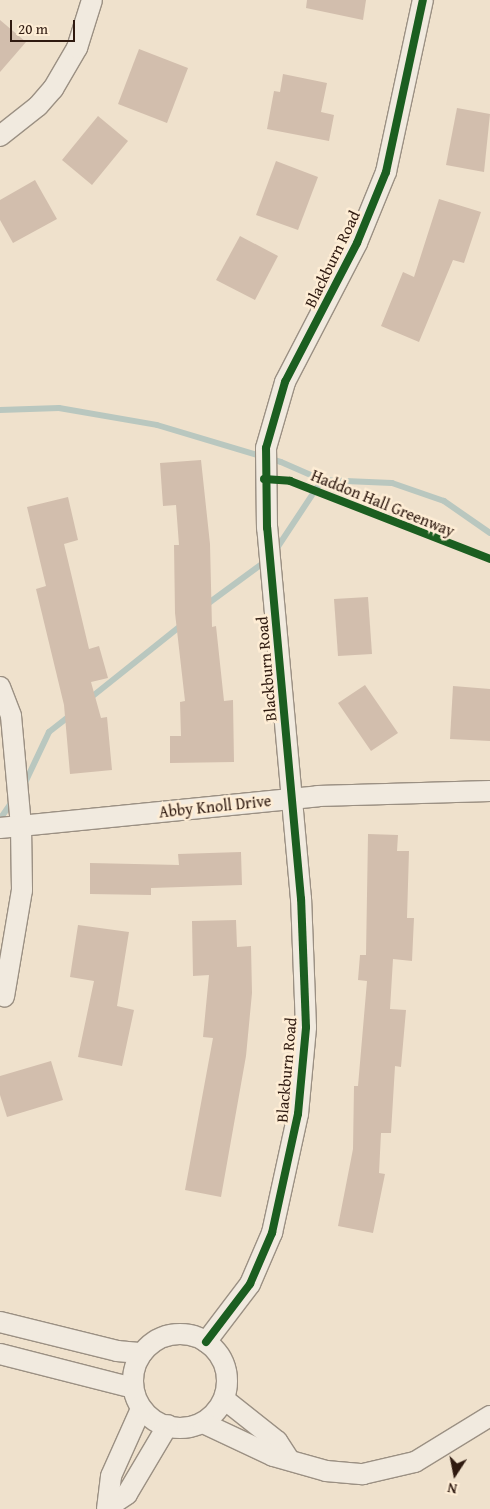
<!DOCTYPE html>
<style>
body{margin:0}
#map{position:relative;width:490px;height:1509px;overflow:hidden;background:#efe1cc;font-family:"Gentium Book Plus",serif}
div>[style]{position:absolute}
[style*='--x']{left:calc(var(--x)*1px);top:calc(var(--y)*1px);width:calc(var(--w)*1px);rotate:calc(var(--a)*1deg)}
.stream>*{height:6px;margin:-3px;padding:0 3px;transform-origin:3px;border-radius:3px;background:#b9c7bf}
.building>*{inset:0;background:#d2bead}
.roads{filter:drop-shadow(1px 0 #9b9083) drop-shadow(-1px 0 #9b9083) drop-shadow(0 1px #9b9083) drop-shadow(0 -1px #9b9083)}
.minor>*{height:20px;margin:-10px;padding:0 10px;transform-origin:10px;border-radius:10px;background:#f1eadf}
.minor>.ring{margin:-10px;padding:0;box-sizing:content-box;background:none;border:20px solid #f1eadf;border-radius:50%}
.cycleway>*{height:8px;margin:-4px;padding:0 4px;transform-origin:4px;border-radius:4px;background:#1b5e20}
span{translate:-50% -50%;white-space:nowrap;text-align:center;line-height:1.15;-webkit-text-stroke:5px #feedd5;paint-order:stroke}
.street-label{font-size:16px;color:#2f1a10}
.north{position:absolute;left:430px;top:1449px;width:50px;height:50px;-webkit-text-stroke:4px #feedd5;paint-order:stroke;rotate:191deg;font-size:14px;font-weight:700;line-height:20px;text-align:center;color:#2f1a10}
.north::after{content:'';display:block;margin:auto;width:18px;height:22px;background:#2f1a10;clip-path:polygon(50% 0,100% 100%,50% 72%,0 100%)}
.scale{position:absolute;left:10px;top:20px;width:65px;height:22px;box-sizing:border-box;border:2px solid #2f1a10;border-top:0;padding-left:6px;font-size:15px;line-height:18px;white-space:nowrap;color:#2f1a10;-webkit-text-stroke:4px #feedd5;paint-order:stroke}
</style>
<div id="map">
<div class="stream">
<i style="--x:0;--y:410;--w:59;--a:-1.9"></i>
<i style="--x:59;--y:408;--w:99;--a:9.8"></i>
<i style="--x:157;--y:425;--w:129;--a:16.6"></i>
<i style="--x:281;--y:462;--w:45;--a:23.7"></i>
<i style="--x:322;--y:480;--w:70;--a:2.5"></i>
<i style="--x:392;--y:483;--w:55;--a:19.1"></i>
<i style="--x:444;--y:501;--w:56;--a:34.8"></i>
<i style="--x:275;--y:551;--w:85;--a:-56.5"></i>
<i style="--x:206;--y:605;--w:74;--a:-36.3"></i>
<i style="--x:89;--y:699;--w:120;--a:-38.6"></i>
<i style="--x:23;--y:787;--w:61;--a:-64.7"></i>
<i style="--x:49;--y:732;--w:29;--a:-38"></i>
<i style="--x:0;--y:819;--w:24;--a:-55"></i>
</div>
<div class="building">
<i style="clip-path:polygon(307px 0,366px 0,363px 20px,306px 8px)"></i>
<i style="clip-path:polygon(0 20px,26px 42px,0 72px)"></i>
<i style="clip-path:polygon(139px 49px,188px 68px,167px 123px,118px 104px)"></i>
<i style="clip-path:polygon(283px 74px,327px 83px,321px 112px,334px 115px,329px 141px,267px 129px,274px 91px,280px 92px)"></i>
<i style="clip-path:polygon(457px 108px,490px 114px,484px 172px,446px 165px)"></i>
<i style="clip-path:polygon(98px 116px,128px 141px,92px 185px,62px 160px)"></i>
<i style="clip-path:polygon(276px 161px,318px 177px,298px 230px,256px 215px)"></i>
<i style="clip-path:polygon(35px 180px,57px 219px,13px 243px,0 220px,0 200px)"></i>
<i style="clip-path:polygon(439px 199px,481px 212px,464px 263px,453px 260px,419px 342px,381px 326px,403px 272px,414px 277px)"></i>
<i style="clip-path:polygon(240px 236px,278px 256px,255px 300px,216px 280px)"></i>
<i style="clip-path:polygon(201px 460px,210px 544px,212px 627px,216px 626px,224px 701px,233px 700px,234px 762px,170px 763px,170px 736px,181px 736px,180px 702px,185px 701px,175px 613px,174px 545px,179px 545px,176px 505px,163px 506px,160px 463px)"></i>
<i style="clip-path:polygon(68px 497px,78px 540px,64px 544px,89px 649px,99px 646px,108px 678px,91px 682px,101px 718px,107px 717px,112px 770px,70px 774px,64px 705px,36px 589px,46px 586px,27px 507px)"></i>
<i style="clip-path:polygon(368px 597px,372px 654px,338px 656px,334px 599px)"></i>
<i style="clip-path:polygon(365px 685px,398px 733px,371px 751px,338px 703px)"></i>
<i style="clip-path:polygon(453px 686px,490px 689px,490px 741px,450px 739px)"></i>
<i style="clip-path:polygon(368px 834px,398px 835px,397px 851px,409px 851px,407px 918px,414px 918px,412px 961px,393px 959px,390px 1009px,406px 1010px,401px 1067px,395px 1066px,391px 1133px,381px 1133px,379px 1173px,385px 1174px,373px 1233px,338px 1226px,353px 1149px,354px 1086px,358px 1086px,367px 981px,358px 980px,360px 955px,366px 955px)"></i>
<i style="clip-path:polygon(241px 852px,242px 885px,151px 888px,151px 895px,90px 894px,90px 863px,179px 865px,178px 854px)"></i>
<i style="clip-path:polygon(236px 920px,237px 947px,251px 946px,252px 993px,246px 1056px,221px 1197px,185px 1190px,213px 1038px,203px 1037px,209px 975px,193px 976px,192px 921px)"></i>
<i style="clip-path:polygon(78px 925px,129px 932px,117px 1006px,134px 1010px,122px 1066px,78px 1057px,94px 981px,70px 977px)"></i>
<i style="clip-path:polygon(51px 1061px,63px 1100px,7px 1117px,0 1095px,0 1076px)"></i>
</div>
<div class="roads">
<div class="minor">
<i style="--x:0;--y:136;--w:48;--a:-38.3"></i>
<i style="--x:38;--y:106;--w:23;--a:-49"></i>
<i style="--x:53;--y:89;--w:48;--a:-59.7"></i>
<i style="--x:77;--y:48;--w:50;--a:-72.6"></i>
<i style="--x:0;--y:687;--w:31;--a:69"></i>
<i style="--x:11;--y:716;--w:110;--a:84.8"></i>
<i style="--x:21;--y:826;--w:64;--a:89.1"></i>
<i style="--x:22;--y:890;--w:108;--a:99.6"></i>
<i style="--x:0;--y:828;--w:320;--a:-5.7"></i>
<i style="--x:318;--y:796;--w:172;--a:-1.7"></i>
<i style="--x:0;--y:1322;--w:121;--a:13.9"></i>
<i style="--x:117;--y:1351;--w:25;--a:5"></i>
<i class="ring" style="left:133px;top:1334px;width:74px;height:74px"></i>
<i style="--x:206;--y:1342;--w:73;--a:-52.8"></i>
<i style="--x:250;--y:1284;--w:56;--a:-66.7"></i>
<i style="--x:272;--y:1233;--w:122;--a:-77.7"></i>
<i style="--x:298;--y:1114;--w:87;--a:-84.7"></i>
<i style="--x:306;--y:1027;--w:128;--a:-92.2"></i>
<i style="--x:301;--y:899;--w:373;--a:-95.2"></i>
<i style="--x:267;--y:528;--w:80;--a:-90.7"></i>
<i style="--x:266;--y:448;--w:69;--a:-73.9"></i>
<i style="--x:285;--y:382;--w:157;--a:-62.6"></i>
<i style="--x:357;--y:243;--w:77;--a:-67.8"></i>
<i style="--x:386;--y:172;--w:176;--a:-77.9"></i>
<i style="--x:0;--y:1354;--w:137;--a:14.3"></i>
<i style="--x:224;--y:1399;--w:68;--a:38.4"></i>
<i style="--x:277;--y:1441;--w:20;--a:57"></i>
<i style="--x:203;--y:1423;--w:77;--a:25.2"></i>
<i style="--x:273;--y:1456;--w:55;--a:15.8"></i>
<i style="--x:326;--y:1471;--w:37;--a:5"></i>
<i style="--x:363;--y:1474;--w:53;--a:-13"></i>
<i style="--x:415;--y:1462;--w:88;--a:-31.5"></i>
<i style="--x:108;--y:1507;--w:23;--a:-34"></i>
<i style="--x:127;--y:1494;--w:80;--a:-59.3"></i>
<i style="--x:107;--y:1509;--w:33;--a:-83"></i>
<i style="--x:111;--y:1476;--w:73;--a:-65.9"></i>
</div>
</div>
<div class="cycleway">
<i style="--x:264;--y:479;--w:26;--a:4"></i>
<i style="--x:290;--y:481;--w:215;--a:21.3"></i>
<i style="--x:206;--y:1342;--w:73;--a:-52.8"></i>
<i style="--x:250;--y:1284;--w:56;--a:-66.7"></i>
<i style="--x:272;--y:1233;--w:122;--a:-77.7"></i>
<i style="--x:298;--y:1114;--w:87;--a:-84.7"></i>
<i style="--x:306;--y:1027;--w:128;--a:-92.2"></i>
<i style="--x:301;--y:899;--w:373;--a:-95.2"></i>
<i style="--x:267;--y:528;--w:80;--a:-90.7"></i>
<i style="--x:266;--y:448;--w:69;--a:-73.9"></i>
<i style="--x:285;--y:382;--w:157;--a:-62.6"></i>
<i style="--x:357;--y:243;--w:77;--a:-67.8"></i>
<i style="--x:386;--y:172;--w:176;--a:-77.9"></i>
</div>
<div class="street-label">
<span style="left:332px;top:259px;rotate:-64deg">Blackburn Road</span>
<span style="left:383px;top:503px;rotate:22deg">Haddon Hall Greenway</span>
<span style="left:266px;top:669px;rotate:-95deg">Blackburn Road</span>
<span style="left:215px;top:806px;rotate:-6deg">Abby Knoll Drive</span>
<span style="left:286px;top:1070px;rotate:-85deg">Blackburn Road</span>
</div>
<div class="north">N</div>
<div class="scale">20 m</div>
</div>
